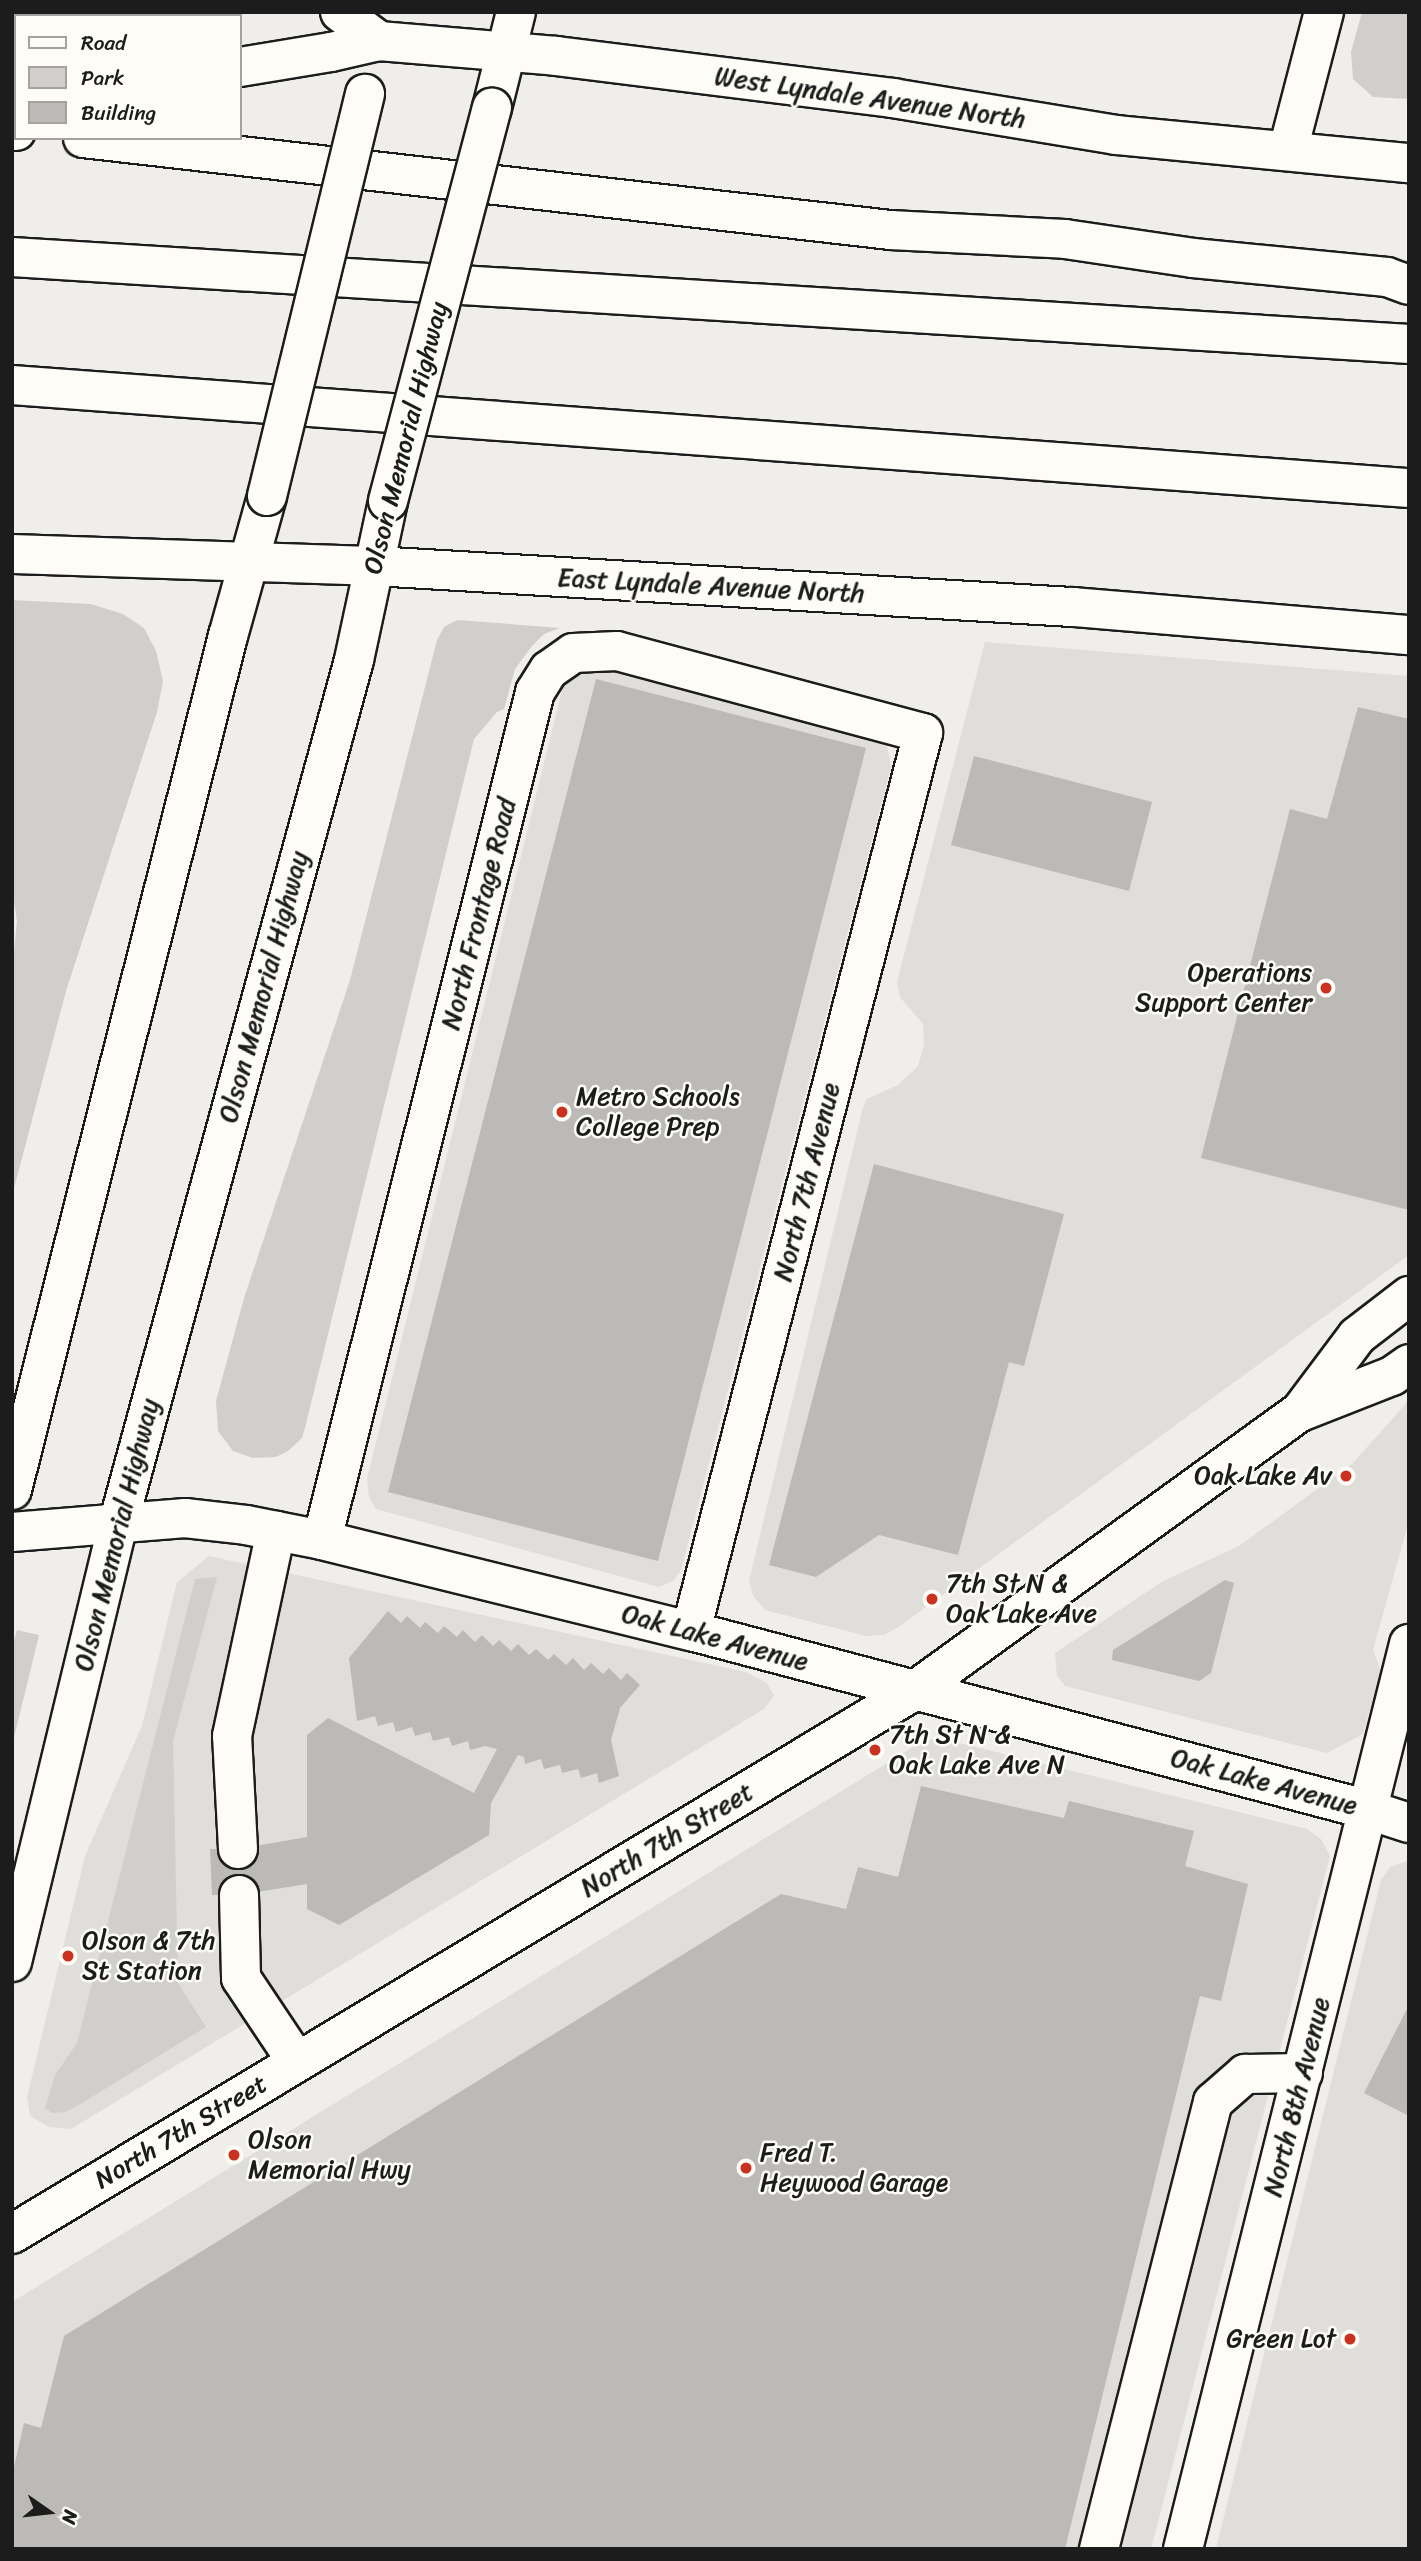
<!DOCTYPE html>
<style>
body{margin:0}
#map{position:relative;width:1421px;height:2561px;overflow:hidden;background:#f0eeea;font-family:Sriracha,sans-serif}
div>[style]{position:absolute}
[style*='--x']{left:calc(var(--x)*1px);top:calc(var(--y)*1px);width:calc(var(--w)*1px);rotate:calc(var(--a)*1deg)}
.built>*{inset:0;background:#e0deda}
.green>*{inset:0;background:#d0cfcc}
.building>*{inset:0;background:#bbbab6}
.roads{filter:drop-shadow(2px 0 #1c1c1c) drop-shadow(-2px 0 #1c1c1c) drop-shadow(0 2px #1c1c1c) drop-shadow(0 -2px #1c1c1c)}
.minor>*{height:38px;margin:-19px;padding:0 19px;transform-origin:19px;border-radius:19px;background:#fdfcf7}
.major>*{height:38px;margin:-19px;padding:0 19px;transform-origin:19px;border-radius:19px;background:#fdfcf7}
.highway>*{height:38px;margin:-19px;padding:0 19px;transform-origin:19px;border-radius:19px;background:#fdfcf7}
.bridges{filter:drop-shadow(2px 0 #1c1c1c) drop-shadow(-2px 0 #1c1c1c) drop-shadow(0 2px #1c1c1c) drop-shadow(0 -2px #1c1c1c)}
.major-bridge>*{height:38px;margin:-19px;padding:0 19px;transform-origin:19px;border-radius:19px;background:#fdfcf7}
.dots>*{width:19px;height:19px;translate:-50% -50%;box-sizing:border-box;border:4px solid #fdfcf7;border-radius:50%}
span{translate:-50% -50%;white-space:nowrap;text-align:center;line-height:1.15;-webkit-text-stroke:5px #fdfcf7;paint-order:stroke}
.street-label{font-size:26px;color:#1c1c1c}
.poi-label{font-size:26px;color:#1c1c1c}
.right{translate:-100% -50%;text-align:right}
.left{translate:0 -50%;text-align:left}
.frame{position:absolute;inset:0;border:14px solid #1c1c1c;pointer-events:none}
.legend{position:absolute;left:14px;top:14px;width:228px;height:126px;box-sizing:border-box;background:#fdfcf7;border:2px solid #a3a29f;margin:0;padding:9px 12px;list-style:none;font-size:21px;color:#1c1c1c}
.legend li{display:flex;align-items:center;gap:14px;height:35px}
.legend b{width:35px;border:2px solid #a3a29f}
.north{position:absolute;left:14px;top:2477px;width:70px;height:70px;-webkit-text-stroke:5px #fdfcf7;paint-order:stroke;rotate:104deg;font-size:19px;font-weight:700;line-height:28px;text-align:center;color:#1c1c1c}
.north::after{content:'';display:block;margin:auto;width:24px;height:32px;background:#1c1c1c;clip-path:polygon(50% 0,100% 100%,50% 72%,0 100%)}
</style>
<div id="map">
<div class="built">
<i style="clip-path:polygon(985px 642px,1409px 676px,1409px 1255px,900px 1626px,884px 1635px,866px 1636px,765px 1610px,753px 1596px,749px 1581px,863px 1107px,867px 1099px,898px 1085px,918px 1066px,924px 1045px,923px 1024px,900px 997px,897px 982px)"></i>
<i style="clip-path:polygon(598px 656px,876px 736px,887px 745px,891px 767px,681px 1570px,673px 1581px,659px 1587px,376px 1509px,369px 1497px,367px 1479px,565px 678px)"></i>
<i style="clip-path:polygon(1409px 1400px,1409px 1521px,1373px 1650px,1381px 1671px,1363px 1734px,1327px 1753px,1065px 1686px,1057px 1676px,1055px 1653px,1163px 1581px,1239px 1546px,1353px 1463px)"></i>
<i style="clip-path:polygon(209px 1556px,746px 1672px,767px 1683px,774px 1696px,764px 1709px,71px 2129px,49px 2127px,30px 2116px,27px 2097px,85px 1856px,142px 1726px,177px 1582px)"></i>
<i style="clip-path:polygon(926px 1739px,960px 1743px,1307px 1829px,1321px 1839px,1330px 1856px,1151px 2549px,12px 2549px,12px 2302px)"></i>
<i style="clip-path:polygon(1407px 1861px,1409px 2549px,1216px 2549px,1381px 1880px,1390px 1867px)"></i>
</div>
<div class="green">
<i style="clip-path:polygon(1362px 12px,1409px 12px,1409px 99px,1373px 97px,1353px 79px,1351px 52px)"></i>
<i style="clip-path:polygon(12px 600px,91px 604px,123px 614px,144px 628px,156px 651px,163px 681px,157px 712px,66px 991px,12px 1196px,12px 971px,17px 921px,12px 889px)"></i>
<i style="clip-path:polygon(457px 620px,560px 628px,544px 634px,532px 646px,515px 669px,504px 709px,497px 712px,474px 739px,305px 1428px,302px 1438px,288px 1451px,276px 1457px,253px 1458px,233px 1451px,218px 1431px,216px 1401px,244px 1298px,350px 980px,437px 640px,444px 627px)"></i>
<i style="clip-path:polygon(217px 1577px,173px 1741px,178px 1983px,206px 2027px,77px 2106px,65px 2112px,52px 2113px,45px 2108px,55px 2075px,77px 2043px,195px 1579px)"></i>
<i style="clip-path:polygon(17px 1630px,39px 1635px,12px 1746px,12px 1648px)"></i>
</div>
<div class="building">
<i style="clip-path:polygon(596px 679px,866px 748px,658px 1561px,388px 1492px)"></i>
<i style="clip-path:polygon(1358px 707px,1409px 719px,1409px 1210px,1201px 1158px,1290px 809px,1327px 819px)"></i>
<i style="clip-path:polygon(974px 756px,1152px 802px,1129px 891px,951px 845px)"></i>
<i style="clip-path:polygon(874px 1164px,1064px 1214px,1024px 1366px,1009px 1362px,958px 1555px,879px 1535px,816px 1577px,769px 1565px)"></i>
<i style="clip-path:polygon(1225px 1580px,1234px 1583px,1211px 1673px,1199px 1681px,1112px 1660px,1113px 1650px)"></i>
<i style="clip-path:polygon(388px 1611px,401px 1623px,407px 1616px,420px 1628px,425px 1622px,438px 1633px,444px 1626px,457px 1637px,463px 1630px,475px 1642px,482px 1635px,493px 1646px,499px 1640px,511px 1651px,518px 1644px,529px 1655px,536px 1649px,548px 1660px,554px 1654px,566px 1665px,573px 1658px,584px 1670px,591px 1663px,603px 1674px,609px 1668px,621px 1680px,627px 1673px,640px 1685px,620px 1708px,611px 1740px,619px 1776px,599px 1783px,597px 1773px,581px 1778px,578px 1769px,562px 1773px,560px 1765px,544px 1769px,541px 1759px,525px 1764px,524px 1757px,518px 1755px,491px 1803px,489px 1835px,339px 1925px,307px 1909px,307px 1884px,239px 1895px,212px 1895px,210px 1849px,238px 1849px,307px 1837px,307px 1735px,328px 1718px,474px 1793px,497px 1749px,485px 1746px,470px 1750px,468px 1741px,452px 1746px,449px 1737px,433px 1741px,430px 1732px,415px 1736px,412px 1727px,396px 1732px,393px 1722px,378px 1726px,375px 1716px,357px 1721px,349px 1658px)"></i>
<i style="clip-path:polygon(921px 1786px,1064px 1818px,1069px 1801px,1194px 1831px,1185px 1866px,1248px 1884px,1221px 2001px,1200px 1996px,1065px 2549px,12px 2549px,12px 2476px,24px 2423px,41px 2428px,64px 2336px,781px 1894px,846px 1909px,858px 1867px,898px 1877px)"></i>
<i style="clip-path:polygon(1409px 2005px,1409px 2116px,1364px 2093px)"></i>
</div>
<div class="roads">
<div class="minor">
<i style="--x:1288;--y:150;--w:143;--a:-75.4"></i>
<i style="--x:12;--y:1532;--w:174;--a:-4.6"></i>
<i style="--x:185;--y:1518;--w:61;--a:6.5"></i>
<i style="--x:246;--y:1525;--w:77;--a:11.2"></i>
<i style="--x:322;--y:1540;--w:380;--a:13.9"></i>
<i style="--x:691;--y:1631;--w:701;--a:14.79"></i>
<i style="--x:1369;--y:1810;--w:42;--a:18"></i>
<i style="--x:322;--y:1540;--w:874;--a:-75.9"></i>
<i style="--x:535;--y:692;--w:26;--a:-58"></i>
<i style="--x:549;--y:670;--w:29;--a:-35"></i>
<i style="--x:573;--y:653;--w:44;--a:-2.6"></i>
<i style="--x:617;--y:651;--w:317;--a:15"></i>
<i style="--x:923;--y:733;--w:927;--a:104.49"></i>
<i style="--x:238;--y:1849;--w:113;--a:-93"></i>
<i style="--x:232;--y:1736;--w:210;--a:-77.9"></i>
<i style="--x:239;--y:1895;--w:83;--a:88.6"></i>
<i style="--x:241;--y:1978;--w:101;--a:56.3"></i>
<i style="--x:1099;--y:2549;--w:461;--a:-75.7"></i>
<i style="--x:1213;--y:2102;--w:43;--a:-41.2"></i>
<i style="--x:1245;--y:2074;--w:58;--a:-1"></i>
<i style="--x:1183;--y:2549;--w:933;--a:-75.98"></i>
</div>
<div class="major">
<i style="--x:340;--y:12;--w:49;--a:36.6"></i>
<i style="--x:379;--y:41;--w:178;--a:4.8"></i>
<i style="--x:556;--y:56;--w:340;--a:7.1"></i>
<i style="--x:893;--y:98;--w:226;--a:9.4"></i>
<i style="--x:1116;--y:135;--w:294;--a:5.5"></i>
<i style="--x:492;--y:108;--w:99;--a:-76"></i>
<i style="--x:12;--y:554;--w:362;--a:1.9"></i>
<i style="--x:374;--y:566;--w:700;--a:3.36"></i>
<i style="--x:1073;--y:607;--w:337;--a:4.8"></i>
<i style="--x:1300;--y:1412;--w:95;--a:-53.1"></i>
<i style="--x:1357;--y:1336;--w:66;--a:-37.6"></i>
<i style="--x:12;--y:1490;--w:881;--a:-75.81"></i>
<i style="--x:228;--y:636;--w:145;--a:-74.4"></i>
<i style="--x:12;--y:1962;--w:451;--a:-76.4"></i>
<i style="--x:118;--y:1524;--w:896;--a:-74.72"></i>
<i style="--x:354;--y:660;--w:163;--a:-77.9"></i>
<i style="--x:12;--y:2234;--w:1053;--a:-31.05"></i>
<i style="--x:914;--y:1691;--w:476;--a:-35.9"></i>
<i style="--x:1300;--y:1412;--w:99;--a:-21.4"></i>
<i style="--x:1392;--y:1376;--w:21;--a:-35"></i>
</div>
<div class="highway">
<i style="--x:240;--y:67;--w:92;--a:-9.4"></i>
<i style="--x:331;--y:52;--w:49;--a:-12.9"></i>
<i style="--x:12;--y:99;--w:4;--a:0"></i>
<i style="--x:12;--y:131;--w:4;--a:0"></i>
<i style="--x:83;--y:138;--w:812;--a:6.5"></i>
<i style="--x:890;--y:230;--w:175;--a:2.9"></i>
<i style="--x:1065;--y:239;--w:129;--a:8.4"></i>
<i style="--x:1193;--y:258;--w:195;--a:5.6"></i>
<i style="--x:1387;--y:277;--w:23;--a:20"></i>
<i style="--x:12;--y:257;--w:1400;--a:3.56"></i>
<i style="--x:12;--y:385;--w:1401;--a:4.22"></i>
</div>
</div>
<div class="bridges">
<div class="major-bridge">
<i style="--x:267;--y:496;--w:414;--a:-76.3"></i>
<i style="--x:388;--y:501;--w:407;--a:-75.2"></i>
</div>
</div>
<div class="dots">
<i style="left:1326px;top:988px;background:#c8321e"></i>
<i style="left:562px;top:1112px;background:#c8321e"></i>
<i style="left:1346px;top:1476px;background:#c8321e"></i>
<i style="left:932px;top:1599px;background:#c8321e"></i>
<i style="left:875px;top:1750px;background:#c8321e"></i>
<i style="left:68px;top:1956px;background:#c8321e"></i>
<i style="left:234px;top:2155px;background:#c8321e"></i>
<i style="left:746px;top:2168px;background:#c8321e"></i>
<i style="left:1350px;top:2339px;background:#c8321e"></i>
</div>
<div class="street-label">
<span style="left:870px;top:98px;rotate:8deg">West Lyndale Avenue North</span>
<span style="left:406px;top:438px;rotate:-76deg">Olson Memorial Highway</span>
<span style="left:711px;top:586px;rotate:3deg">East Lyndale Avenue North</span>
<span style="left:479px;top:914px;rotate:-76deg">North Frontage Road</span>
<span style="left:264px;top:987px;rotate:-75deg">Olson Memorial Highway</span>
<span style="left:807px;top:1182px;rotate:-76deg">North 7th Avenue</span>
<span style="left:117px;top:1535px;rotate:-76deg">Olson Memorial Highway</span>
<span style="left:715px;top:1638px;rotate:15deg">Oak Lake Avenue</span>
<span style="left:1264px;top:1782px;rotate:15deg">Oak Lake Avenue</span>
<span style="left:667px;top:1840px;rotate:-31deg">North 7th Street</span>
<span style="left:1297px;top:2097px;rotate:-76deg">North 8th Avenue</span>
<span style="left:181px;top:2132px;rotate:-31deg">North 7th Street</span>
</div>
<div class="poi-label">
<span class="right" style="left:1312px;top:988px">Operations<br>Support Center</span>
<span class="left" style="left:576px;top:1112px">Metro Schools<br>College Prep</span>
<span class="right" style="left:1332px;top:1476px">Oak Lake Av</span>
<span class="left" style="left:946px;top:1599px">7th St N &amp;<br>Oak Lake Ave</span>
<span class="left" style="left:889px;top:1750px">7th St N &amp;<br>Oak Lake Ave N</span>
<span class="left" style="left:82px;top:1956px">Olson &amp; 7th<br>St Station</span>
<span class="left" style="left:248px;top:2155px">Olson<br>Memorial Hwy</span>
<span class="left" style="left:760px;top:2168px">Fred T.<br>Heywood Garage</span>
<span class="right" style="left:1336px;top:2339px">Green Lot</span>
</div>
<div class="frame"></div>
<ul class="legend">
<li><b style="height:9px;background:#fdfcf7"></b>Road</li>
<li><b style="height:19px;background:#d0cfcc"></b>Park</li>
<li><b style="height:19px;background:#bbbab6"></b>Building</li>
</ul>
<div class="north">N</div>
</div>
